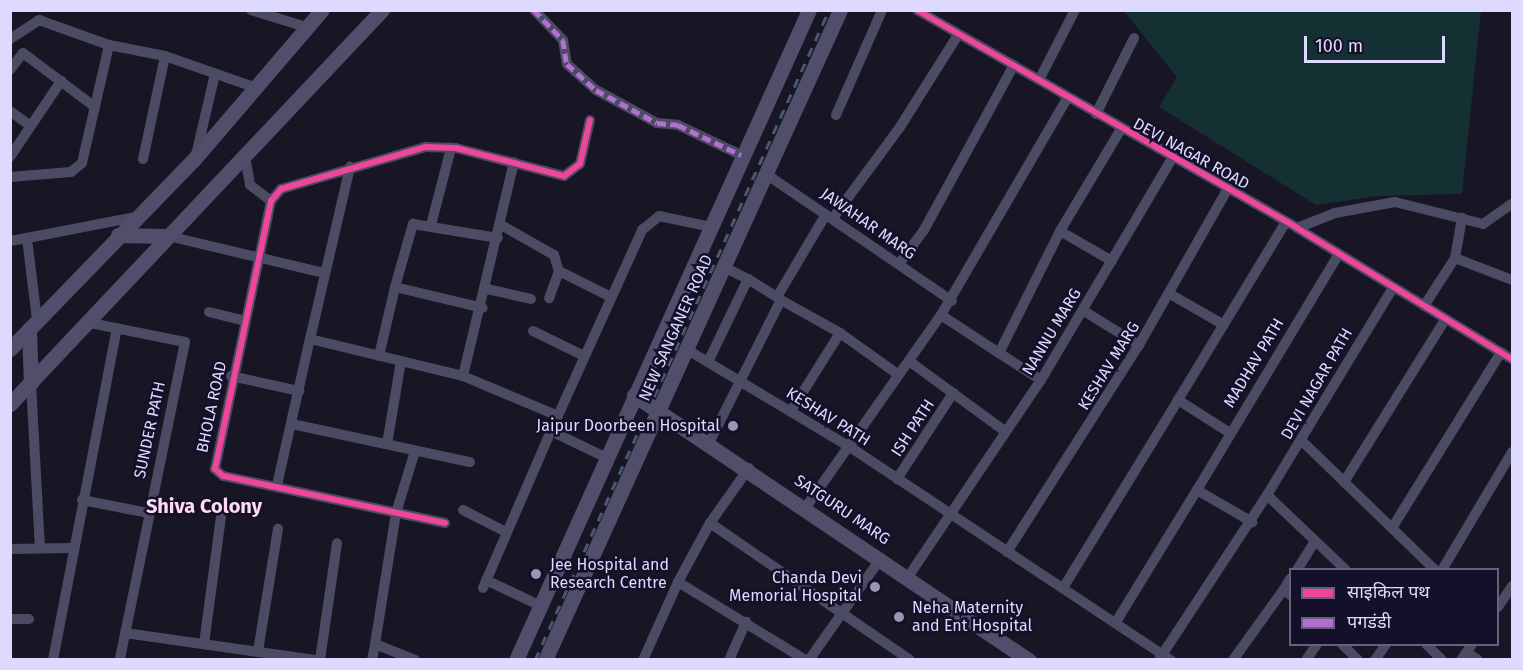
<!DOCTYPE html>
<meta charset="utf-8">
<style>
body{margin:0}
#map{position:relative;width:1523px;height:670px;overflow:hidden;background:#181624;font-family:"Fira Sans","Noto Sans Devanagari",sans-serif}
div>[style]{position:absolute}
[style*='--x']{left:calc(var(--x)*1px);top:calc(var(--y)*1px);width:calc(var(--w)*1px);rotate:calc(var(--a)*1deg)}
.green>*{inset:0;background:#143032}
.street>*{height:10px;margin:-5px;padding:0 5px;transform-origin:5px;border-radius:5px;background:#4c4b64}
.secondary>*{height:15px;margin:-7.5px;padding:0 7.5px;transform-origin:7.5px;border-radius:7.5px;background:#504e6a}
.rail>*{height:3px;margin-top:-1.5px;transform-origin:0;background:repeating-linear-gradient(90deg,#465a6d 0 9px,transparent 0 17px)}
.quiet>*{height:4.5px;margin-top:-2.25px;transform-origin:0;background:repeating-linear-gradient(90deg,#b36fd0 0 9px,transparent 0 13.5px)}
.cycleway>*{height:6px;margin:-3px;padding:0 3px;transform-origin:3px;border-radius:3px;background:#ed469a}
.dots>*{width:16px;height:16px;translate:-50% -50%;box-sizing:border-box;border:3px solid #15102a;border-radius:50%}
span{translate:-50% -50%;white-space:nowrap;text-align:center;line-height:1.15;-webkit-text-stroke:5px #15102a;paint-order:stroke}
.street-label{font-size:16px;color:#ded9ff}
.poi-label{font-size:16px;color:#ded9ff}
.right{translate:-100% -50%;text-align:right}
.left{translate:0 -50%;text-align:left}
.quarter-label{font-size:20px;color:#ffdbf1;font-weight:700}
.frame{position:absolute;inset:0;border:12px solid #ded9ff;pointer-events:none}
.legend{position:absolute;left:1289px;top:568px;width:210px;height:78px;box-sizing:border-box;background:#15102a;border:2px solid #65607f;margin:0;padding:8px 10px;list-style:none;font-size:18px;color:#ded9ff}
.legend li{display:flex;align-items:center;gap:12px;height:30px}
.legend b{width:30px;border:2px solid #65607f}
.scale{position:absolute;left:1304px;top:36px;width:141px;height:27px;box-sizing:border-box;border:3px solid #ded9ff;border-top:0;padding-left:8px;font-size:18px;line-height:21px;white-space:nowrap;color:#ded9ff;-webkit-text-stroke:4px #15102a;paint-order:stroke}
</style>
<div id="map">
<div class="green">
<i style="clip-path:polygon(1124px 11px,1481px 11px,1462px 194px,1377px 196px,1316px 205px,1159px 107px,1177px 77px)"></i>
</div>
<div class="street">
<i style="--x:251;--y:10;--w:58;--a:17.2"></i>
<i style="--x:534;--y:10;--w:42;--a:46"></i>
<i style="--x:563;--y:40;--w:24;--a:81"></i>
<i style="--x:567;--y:64;--w:39;--a:42"></i>
<i style="--x:596;--y:90;--w:69;--a:28.4"></i>
<i style="--x:657;--y:123;--w:21;--a:5"></i>
<i style="--x:678;--y:125;--w:70;--a:25.5"></i>
<i style="--x:917;--y:10;--w:438;--a:29.8"></i>
<i style="--x:1297;--y:228;--w:252;--a:31.4"></i>
<i style="--x:10;--y:39;--w:35;--a:-33"></i>
<i style="--x:39;--y:20;--w:74;--a:19.7"></i>
<i style="--x:10;--y:70;--w:21;--a:-53"></i>
<i style="--x:23;--y:53;--w:90;--a:36.9"></i>
<i style="--x:1039;--y:80;--w:79;--a:-62.8"></i>
<i style="--x:10;--y:111;--w:24;--a:36"></i>
<i style="--x:1096;--y:114;--w:85;--a:-63.4"></i>
<i style="--x:836;--y:115;--w:115;--a:-66.3"></i>
<i style="--x:196;--y:155;--w:83;--a:-76.8"></i>
<i style="--x:245;--y:156;--w:29;--a:80"></i>
<i style="--x:250;--y:185;--w:26;--a:37"></i>
<i style="--x:10;--y:157;--w:92;--a:-56.1"></i>
<i style="--x:143;--y:159;--w:105;--a:-77.9"></i>
<i style="--x:766;--y:174;--w:225;--a:34.3"></i>
<i style="--x:10;--y:177;--w:61;--a:-4.7"></i>
<i style="--x:71;--y:172;--w:14;--a:-39"></i>
<i style="--x:82;--y:163;--w:121;--a:-77.1"></i>
<i style="--x:109;--y:45;--w:57;--a:11.1"></i>
<i style="--x:165;--y:56;--w:94;--a:19.2"></i>
<i style="--x:833;--y:218;--w:113;--a:-53.6"></i>
<i style="--x:900;--y:127;--w:109;--a:-57.8"></i>
<i style="--x:431;--y:225;--w:80;--a:-75.4"></i>
<i style="--x:501;--y:225;--w:61;--a:29.5"></i>
<i style="--x:554;--y:255;--w:17;--a:73"></i>
<i style="--x:559;--y:271;--w:29;--a:110"></i>
<i style="--x:1297;--y:228;--w:41;--a:-21.5"></i>
<i style="--x:1335;--y:213;--w:61;--a:-10.4"></i>
<i style="--x:1395;--y:202;--w:91;--a:14"></i>
<i style="--x:1483;--y:224;--w:35;--a:-35"></i>
<i style="--x:1060;--y:231;--w:60;--a:30"></i>
<i style="--x:168;--y:236;--w:161;--a:13.3"></i>
<i style="--x:10;--y:241;--w:17;--a:-10"></i>
<i style="--x:1455;--y:258;--w:41;--a:-80.1"></i>
<i style="--x:899;--y:264;--w:42;--a:-53.7"></i>
<i style="--x:924;--y:230;--w:188;--a:-61.4"></i>
<i style="--x:724;--y:267;--w:27;--a:27"></i>
<i style="--x:559;--y:271;--w:58;--a:26.6"></i>
<i style="--x:395;--y:287;--w:66;--a:-74.1"></i>
<i style="--x:413;--y:224;--w:86;--a:9.4"></i>
<i style="--x:487;--y:289;--w:45;--a:12.8"></i>
<i style="--x:1170;--y:294;--w:62;--a:29.9"></i>
<i style="--x:777;--y:297;--w:96;--a:-59.4"></i>
<i style="--x:1424;--y:306;--w:57;--a:-57.1"></i>
<i style="--x:1455;--y:258;--w:61;--a:21.1"></i>
<i style="--x:1084;--y:311;--w:65;--a:31.7"></i>
<i style="--x:209;--y:312;--w:36;--a:14"></i>
<i style="--x:37;--y:320;--w:83;--a:-97"></i>
<i style="--x:27;--y:238;--w:115;--a:-11"></i>
<i style="--x:85;--y:322;--w:102;--a:11.3"></i>
<i style="--x:185;--y:342;--w:325;--a:101.6"></i>
<i style="--x:533;--y:331;--w:57;--a:26.1"></i>
<i style="--x:310;--y:339;--w:177;--a:-76.9"></i>
<i style="--x:686;--y:349;--w:195;--a:30.9"></i>
<i style="--x:853;--y:449;--w:382;--a:33.6"></i>
<i style="--x:999;--y:353;--w:69;--a:-146.8"></i>
<i style="--x:941;--y:315;--w:252;--a:-59.8"></i>
<i style="--x:379;--y:356;--w:71;--a:-76.9"></i>
<i style="--x:395;--y:287;--w:90;--a:13.4"></i>
<i style="--x:909;--y:361;--w:120;--a:36.2"></i>
<i style="--x:708;--y:362;--w:92;--a:-64.3"></i>
<i style="--x:748;--y:279;--w:39;--a:32"></i>
<i style="--x:231;--y:376;--w:70;--a:12.4"></i>
<i style="--x:463;--y:376;--w:220;--a:-76.6"></i>
<i style="--x:1041;--y:380;--w:50;--a:-147.3"></i>
<i style="--x:999;--y:353;--w:136;--a:-63.4"></i>
<i style="--x:1060;--y:231;--w:119;--a:-59.1"></i>
<i style="--x:31;--y:383;--w:164;--a:86.9"></i>
<i style="--x:791;--y:411;--w:92;--a:-57.9"></i>
<i style="--x:840;--y:333;--w:69;--a:35.5"></i>
<i style="--x:292;--y:424;--w:182;--a:12.1"></i>
<i style="--x:551;--y:431;--w:221;--a:-65.6"></i>
<i style="--x:642;--y:230;--w:22;--a:-39"></i>
<i style="--x:659;--y:216;--w:49;--a:11.8"></i>
<i style="--x:1230;--y:433;--w:62;--a:-147.6"></i>
<i style="--x:1178;--y:400;--w:208;--a:-58.8"></i>
<i style="--x:710;--y:441;--w:158;--a:-63.3"></i>
<i style="--x:781;--y:300;--w:68;--a:29.2"></i>
<i style="--x:1302;--y:441;--w:185;--a:44.1"></i>
<i style="--x:387;--y:444;--w:84;--a:-80.4"></i>
<i style="--x:749;--y:468;--w:67;--a:125.3"></i>
<i style="--x:710;--y:523;--w:67;--a:118.5"></i>
<i style="--x:678;--y:582;--w:150;--a:31.4"></i>
<i style="--x:897;--y:479;--w:103;--a:-56.9"></i>
<i style="--x:1344;--y:482;--w:191;--a:-58.1"></i>
<i style="--x:277;--y:485;--w:150;--a:-77.3"></i>
<i style="--x:310;--y:339;--w:157;--a:13.6"></i>
<i style="--x:463;--y:376;--w:103;--a:22.8"></i>
<i style="--x:1197;--y:490;--w:275;--a:-59"></i>
<i style="--x:1267;--y:495;--w:242;--a:-58.7"></i>
<i style="--x:82;--y:500;--w:67;--a:11.1"></i>
<i style="--x:806;--y:507;--w:235;--a:-54.9"></i>
<i style="--x:463;--y:510;--w:48;--a:27.1"></i>
<i style="--x:445;--y:523;--w:227;--a:-168"></i>
<i style="--x:223;--y:476;--w:11;--a:-139"></i>
<i style="--x:215;--y:469;--w:274;--a:-78.2"></i>
<i style="--x:271;--y:201;--w:16;--a:-50"></i>
<i style="--x:281;--y:189;--w:151;--a:-16.2"></i>
<i style="--x:426;--y:147;--w:30;--a:2"></i>
<i style="--x:456;--y:148;--w:112;--a:14.5"></i>
<i style="--x:564;--y:176;--w:20;--a:-37"></i>
<i style="--x:580;--y:164;--w:45;--a:-77.2"></i>
<i style="--x:710;--y:523;--w:242;--a:34.4"></i>
<i style="--x:1392;--y:528;--w:207;--a:-58.2"></i>
<i style="--x:10;--y:549;--w:62;--a:-0.9"></i>
<i style="--x:1007;--y:552;--w:246;--a:-57.5"></i>
<i style="--x:1139;--y:345;--w:178;--a:-60.4"></i>
<i style="--x:1297;--y:570;--w:34;--a:-58"></i>
<i style="--x:1442;--y:570;--w:137;--a:-59.3"></i>
<i style="--x:908;--y:577;--w:238;--a:-56"></i>
<i style="--x:1041;--y:380;--w:256;--a:-59.4"></i>
<i style="--x:486;--y:580;--w:59;--a:25.3"></i>
<i style="--x:483;--y:588;--w:171;--a:-66.6"></i>
<i style="--x:551;--y:431;--w:62;--a:25.7"></i>
<i style="--x:1063;--y:588;--w:220;--a:-58.5"></i>
<i style="--x:1284;--y:589;--w:12;--a:-59"></i>
<i style="--x:1498;--y:607;--w:25;--a:-56"></i>
<i style="--x:10;--y:619;--w:19;--a:0"></i>
<i style="--x:1116;--y:622;--w:155;--a:-58.5"></i>
<i style="--x:1197;--y:490;--w:64;--a:30.2"></i>
<i style="--x:125;--y:633;--w:192;--a:8.1"></i>
<i style="--x:204;--y:644;--w:128;--a:-82.4"></i>
<i style="--x:375;--y:644;--w:133;--a:-80.9"></i>
<i style="--x:396;--y:513;--w:65;--a:-73"></i>
<i style="--x:1342;--y:644;--w:23;--a:45"></i>
<i style="--x:1426;--y:644;--w:23;--a:45"></i>
<i style="--x:258;--y:651;--w:124;--a:-80.7"></i>
<i style="--x:1467;--y:652;--w:14;--a:36"></i>
<i style="--x:1160;--y:658;--w:195;--a:-56.7"></i>
<i style="--x:1267;--y:495;--w:109;--a:43.5"></i>
<i style="--x:53;--y:660;--w:338;--a:-79.1"></i>
<i style="--x:320;--y:660;--w:118;--a:-81.7"></i>
<i style="--x:372;--y:660;--w:16;--a:-79"></i>
<i style="--x:375;--y:644;--w:43;--a:21.8"></i>
<i style="--x:643;--y:660;--w:85;--a:-65.8"></i>
<i style="--x:729;--y:660;--w:42;--a:-65.9"></i>
<i style="--x:809;--y:660;--w:125;--a:-54.8"></i>
<i style="--x:1233;--y:660;--w:87;--a:-54.3"></i>
<i style="--x:1284;--y:589;--w:8;--a:45"></i>
<i style="--x:1306;--y:660;--w:19;--a:-55"></i>
<i style="--x:1375;--y:660;--w:19;--a:-55"></i>
<i style="--x:1461;--y:660;--w:19;--a:-55"></i>
</div>
<div class="secondary">
<i style="--x:118;--y:235;--w:50;--a:1.1"></i>
<i style="--x:29;--y:329;--w:54;--a:87.9"></i>
<i style="--x:10;--y:349;--w:266;--a:-45.9"></i>
<i style="--x:195;--y:158;--w:195;--a:-49.4"></i>
<i style="--x:634;--y:395;--w:476;--a:33.9"></i>
<i style="--x:10;--y:404;--w:542;--a:-46.65"></i>
<i style="--x:516;--y:660;--w:713;--a:-65.74"></i>
<i style="--x:545;--y:660;--w:714;--a:-65.59"></i>
</div>
<div class="rail">
<i style="--x:535;--y:660;--w:713;--a:-65.66"></i>
</div>
<div class="quiet">
<i style="--x:534;--y:10;--w:42;--a:46"></i>
<i style="--x:563;--y:40;--w:24;--a:81"></i>
<i style="--x:567;--y:64;--w:39;--a:42"></i>
<i style="--x:596;--y:90;--w:69;--a:28.4"></i>
<i style="--x:657;--y:123;--w:21;--a:5"></i>
<i style="--x:678;--y:125;--w:70;--a:25.5"></i>
</div>
<div class="cycleway">
<i style="--x:917;--y:10;--w:438;--a:29.8"></i>
<i style="--x:1297;--y:228;--w:252;--a:31.4"></i>
<i style="--x:445;--y:523;--w:227;--a:-168"></i>
<i style="--x:223;--y:476;--w:11;--a:-139"></i>
<i style="--x:215;--y:469;--w:274;--a:-78.2"></i>
<i style="--x:271;--y:201;--w:16;--a:-50"></i>
<i style="--x:281;--y:189;--w:151;--a:-16.2"></i>
<i style="--x:426;--y:147;--w:30;--a:2"></i>
<i style="--x:456;--y:148;--w:112;--a:14.5"></i>
<i style="--x:564;--y:176;--w:20;--a:-37"></i>
<i style="--x:580;--y:164;--w:45;--a:-77.2"></i>
</div>
<div class="dots">
<i style="left:733px;top:426px;background:#9995b2"></i>
<i style="left:536px;top:574px;background:#9995b2"></i>
<i style="left:875px;top:587px;background:#9995b2"></i>
<i style="left:899px;top:617px;background:#9995b2"></i>
</div>
<div class="street-label">
<span style="left:1191px;top:154px;rotate:29deg">DEVI NAGAR ROAD</span>
<span style="left:868px;top:224px;rotate:35deg">JAWAHAR MARG</span>
<span style="left:676px;top:328px;rotate:-66deg">NEW SANGANER ROAD</span>
<span style="left:1052px;top:332px;rotate:-59deg">NANNU MARG</span>
<span style="left:1254px;top:363px;rotate:-59deg">MADHAV PATH</span>
<span style="left:1109px;top:366px;rotate:-58deg">KESHAV MARG</span>
<span style="left:1317px;top:384px;rotate:-60deg">DEVI NAGAR PATH</span>
<span style="left:212px;top:407px;rotate:-78deg">BHOLA ROAD</span>
<span style="left:828px;top:417px;rotate:32deg">KESHAV PATH</span>
<span style="left:913px;top:428px;rotate:-57deg">ISH PATH</span>
<span style="left:150px;top:430px;rotate:-78deg">SUNDER PATH</span>
<span style="left:842px;top:510px;rotate:34deg">SATGURU MARG</span>
</div>
<div class="poi-label">
<span class="right" style="left:720px;top:426px">Jaipur Doorbeen Hospital</span>
<span class="left" style="left:550px;top:574px">Jee Hospital and<br>Research Centre</span>
<span class="right" style="left:862px;top:587px">Chanda Devi<br>Memorial Hospital</span>
<span class="left" style="left:912px;top:617px">Neha Maternity<br>and Ent Hospital</span>
</div>
<div class="quarter-label">
<span style="left:204px;top:506px">Shiva Colony</span>
</div>
<div class="frame"></div>
<ul class="legend">
<li><b style="height:8px;background:#ed469a"></b>साइकिल पथ</li>
<li><b style="height:8px;background:#b36fd0"></b>पगडंडी</li>
</ul>
<div class="scale">100 m</div>
</div>
